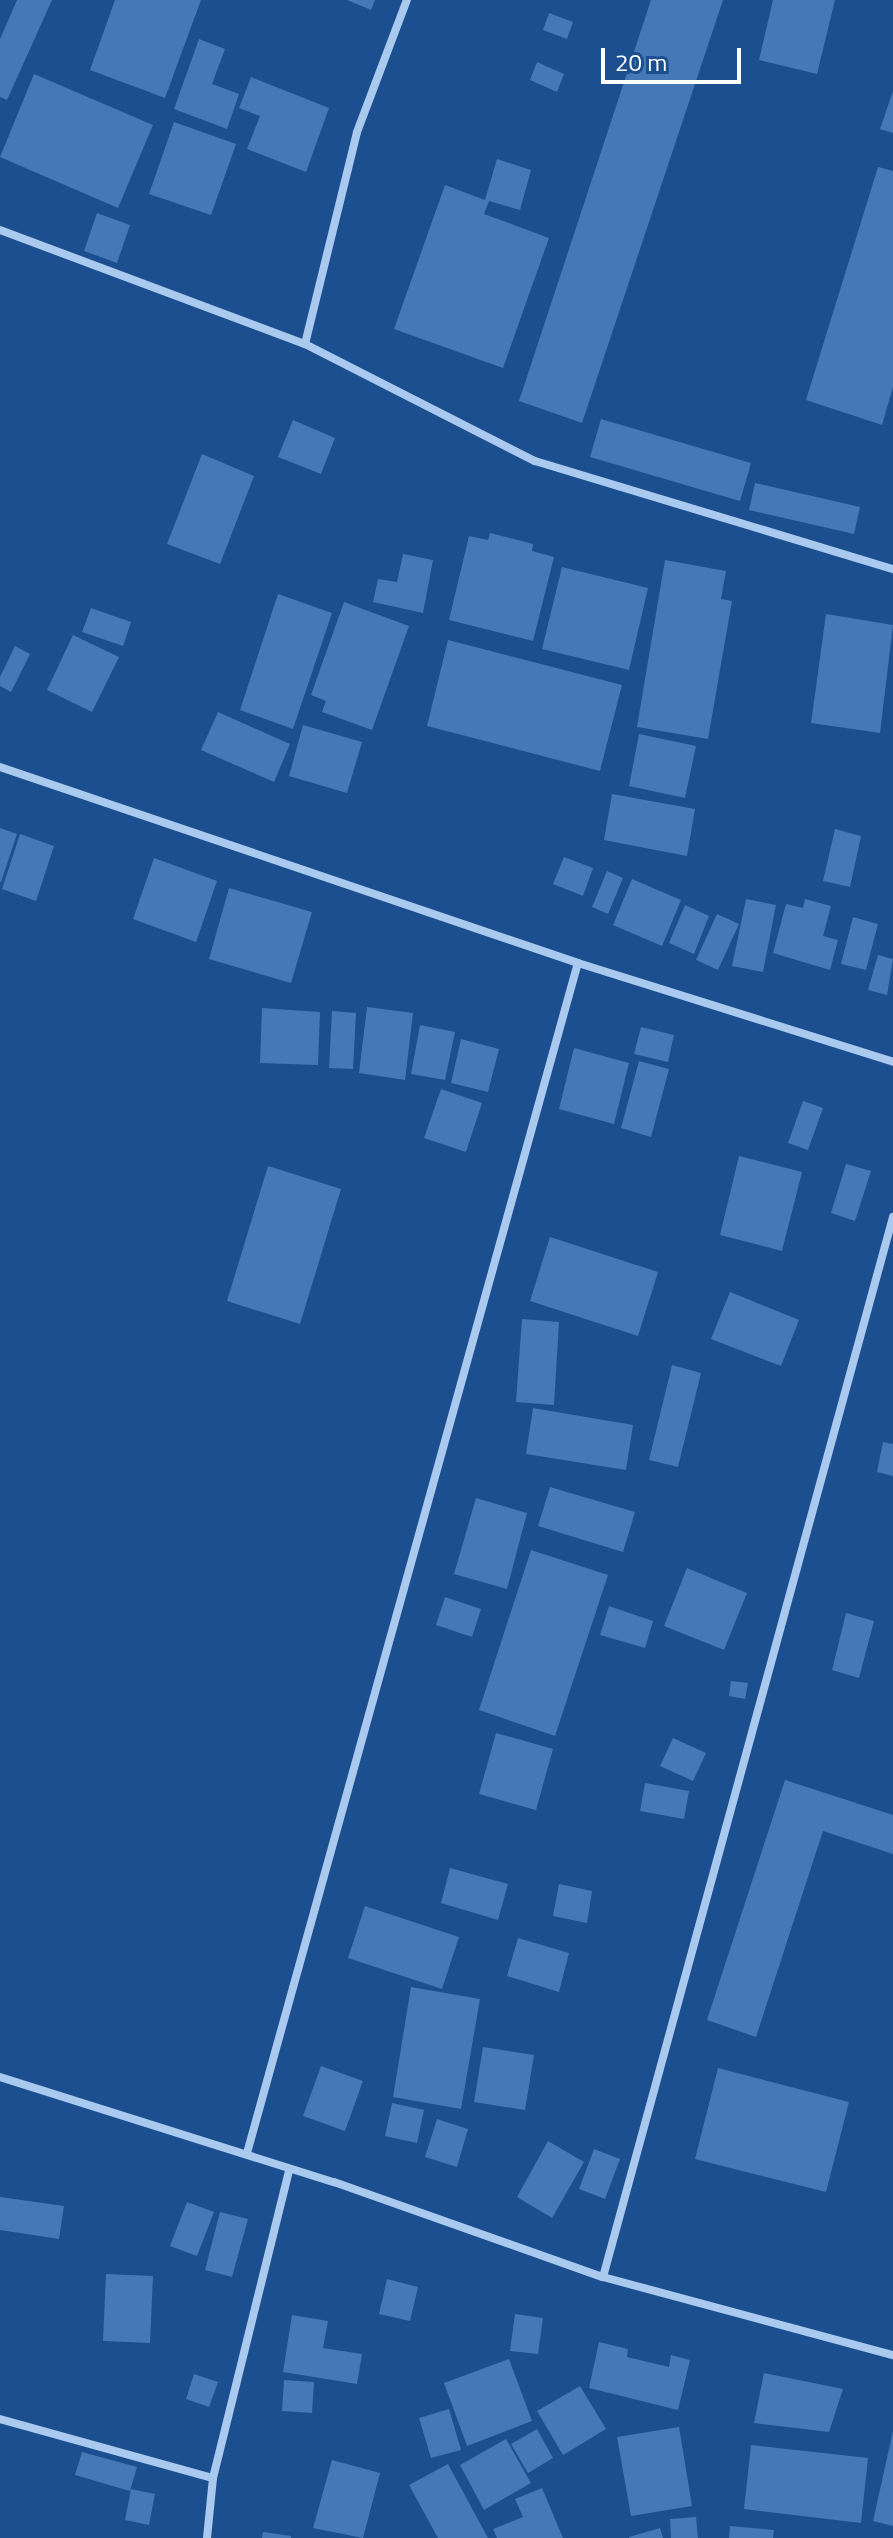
<!DOCTYPE html>
<style>
body{margin:0}
#map{position:relative;width:893px;height:2538px;overflow:hidden;background:#1b4f8f;font-family:"Titillium Web",sans-serif}
div>[style]{position:absolute}
[style*='--x']{left:calc(var(--x)*1px);top:calc(var(--y)*1px);width:calc(var(--w)*1px);rotate:calc(var(--a)*1deg)}
.building>*{inset:0;background:#4478b7}
.street>*{height:8px;margin:-4px;padding:0 4px;transform-origin:4px;border-radius:4px;background:#a9c9ee}
span{translate:-50% -50%;white-space:nowrap;text-align:center;line-height:1.15;-webkit-text-stroke:7px #1b4f8f;paint-order:stroke}
.scale{position:absolute;left:601px;top:48px;width:140px;height:36px;box-sizing:border-box;border:4px solid #fff;border-top:0;padding-left:10px;font-size:24px;line-height:28px;white-space:nowrap;color:#fff;-webkit-text-stroke:6px #1b4f8f;paint-order:stroke}
</style>
<div id="map">
<div class="building">
<i style="clip-path:polygon(17px 0,52px 0,7px 100px,0 97px,0 39px)"></i>
<i style="clip-path:polygon(115px 0,201px 0,165px 98px,90px 70px)"></i>
<i style="clip-path:polygon(347px 0,375px 0,371px 10px)"></i>
<i style="clip-path:polygon(651px 0,723px 0,582px 423px,519px 401px)"></i>
<i style="clip-path:polygon(773px 0,835px 0,817px 74px,759px 60px)"></i>
<i style="clip-path:polygon(549px 13px,573px 22px,567px 39px,543px 30px)"></i>
<i style="clip-path:polygon(199px 39px,225px 49px,212px 84px,239px 94px,227px 129px,174px 109px)"></i>
<i style="clip-path:polygon(537px 62px,564px 74px,557px 92px,530px 80px)"></i>
<i style="clip-path:polygon(34px 74px,153px 125px,118px 208px,0 157px)"></i>
<i style="clip-path:polygon(251px 77px,329px 108px,306px 172px,247px 149px,260px 116px,239px 108px)"></i>
<i style="clip-path:polygon(893px 91px,893px 133px,880px 129px)"></i>
<i style="clip-path:polygon(174px 122px,236px 144px,211px 215px,149px 194px)"></i>
<i style="clip-path:polygon(497px 159px,531px 170px,520px 210px,489px 201px,484px 214px,549px 238px,503px 368px,394px 329px,445px 185px,485px 200px)"></i>
<i style="clip-path:polygon(878px 167px,893px 171px,893px 387px,882px 425px,806px 400px)"></i>
<i style="clip-path:polygon(97px 213px,130px 225px,117px 263px,84px 251px)"></i>
<i style="clip-path:polygon(601px 419px,751px 463px,740px 501px,590px 457px)"></i>
<i style="clip-path:polygon(293px 420px,335px 438px,321px 474px,278px 457px)"></i>
<i style="clip-path:polygon(202px 454px,254px 476px,220px 564px,167px 544px)"></i>
<i style="clip-path:polygon(755px 483px,860px 507px,854px 534px,749px 510px)"></i>
<i style="clip-path:polygon(490px 533px,533px 544px,532px 551px,554px 557px,533px 641px,449px 620px,469px 536px,488px 540px)"></i>
<i style="clip-path:polygon(403px 554px,433px 560px,423px 613px,373px 602px,378px 579px,397px 582px)"></i>
<i style="clip-path:polygon(665px 560px,726px 571px,721px 599px,732px 601px,708px 739px,637px 727px)"></i>
<i style="clip-path:polygon(562px 567px,648px 588px,629px 670px,542px 649px)"></i>
<i style="clip-path:polygon(278px 594px,332px 613px,293px 729px,240px 710px)"></i>
<i style="clip-path:polygon(344px 602px,409px 626px,372px 730px,322px 712px,326px 701px,311px 695px)"></i>
<i style="clip-path:polygon(91px 608px,131px 622px,123px 646px,82px 632px)"></i>
<i style="clip-path:polygon(826px 614px,893px 625px,880px 733px,811px 723px)"></i>
<i style="clip-path:polygon(73px 635px,119px 657px,92px 712px,47px 690px)"></i>
<i style="clip-path:polygon(448px 640px,622px 685px,600px 771px,427px 726px)"></i>
<i style="clip-path:polygon(15px 646px,30px 654px,11px 692px,0 686px,0 677px)"></i>
<i style="clip-path:polygon(218px 712px,290px 744px,274px 782px,201px 750px)"></i>
<i style="clip-path:polygon(303px 725px,362px 742px,347px 793px,289px 776px)"></i>
<i style="clip-path:polygon(639px 734px,696px 746px,685px 798px,629px 786px)"></i>
<i style="clip-path:polygon(612px 794px,695px 809px,687px 856px,604px 840px)"></i>
<i style="clip-path:polygon(0 828px,17px 834px,1px 882px,0 882px)"></i>
<i style="clip-path:polygon(835px 829px,861px 836px,850px 887px,823px 881px)"></i>
<i style="clip-path:polygon(20px 834px,54px 846px,36px 901px,2px 889px)"></i>
<i style="clip-path:polygon(564px 857px,593px 868px,583px 896px,553px 884px)"></i>
<i style="clip-path:polygon(154px 858px,217px 881px,196px 942px,133px 919px)"></i>
<i style="clip-path:polygon(607px 871px,623px 878px,608px 914px,592px 907px)"></i>
<i style="clip-path:polygon(632px 879px,681px 900px,662px 946px,613px 925px)"></i>
<i style="clip-path:polygon(229px 888px,312px 912px,291px 983px,209px 959px)"></i>
<i style="clip-path:polygon(746px 899px,776px 905px,763px 972px,732px 966px)"></i>
<i style="clip-path:polygon(805px 899px,831px 906px,823px 936px,838px 940px,830px 970px,773px 953px,786px 904px,803px 908px)"></i>
<i style="clip-path:polygon(685px 905px,709px 916px,694px 954px,669px 943px)"></i>
<i style="clip-path:polygon(717px 914px,739px 924px,718px 970px,696px 960px)"></i>
<i style="clip-path:polygon(853px 917px,878px 924px,866px 970px,841px 964px)"></i>
<i style="clip-path:polygon(878px 955px,893px 959px,887px 995px,868px 990px)"></i>
<i style="clip-path:polygon(367px 1007px,413px 1013px,405px 1080px,359px 1073px)"></i>
<i style="clip-path:polygon(262px 1008px,320px 1012px,318px 1065px,260px 1063px)"></i>
<i style="clip-path:polygon(332px 1011px,356px 1013px,353px 1069px,329px 1068px)"></i>
<i style="clip-path:polygon(420px 1025px,455px 1032px,445px 1080px,411px 1074px)"></i>
<i style="clip-path:polygon(641px 1027px,674px 1035px,668px 1062px,634px 1054px)"></i>
<i style="clip-path:polygon(461px 1039px,499px 1049px,488px 1092px,451px 1083px)"></i>
<i style="clip-path:polygon(574px 1048px,629px 1063px,614px 1124px,559px 1109px)"></i>
<i style="clip-path:polygon(639px 1061px,669px 1069px,651px 1137px,621px 1128px)"></i>
<i style="clip-path:polygon(441px 1089px,482px 1103px,466px 1152px,424px 1138px)"></i>
<i style="clip-path:polygon(803px 1101px,823px 1108px,808px 1150px,788px 1143px)"></i>
<i style="clip-path:polygon(739px 1156px,802px 1172px,782px 1251px,720px 1235px)"></i>
<i style="clip-path:polygon(846px 1164px,871px 1171px,855px 1221px,831px 1213px)"></i>
<i style="clip-path:polygon(268px 1166px,341px 1189px,300px 1324px,227px 1301px)"></i>
<i style="clip-path:polygon(550px 1237px,658px 1272px,638px 1336px,530px 1301px)"></i>
<i style="clip-path:polygon(730px 1292px,799px 1320px,781px 1366px,711px 1339px)"></i>
<i style="clip-path:polygon(522px 1319px,559px 1322px,554px 1405px,516px 1402px)"></i>
<i style="clip-path:polygon(672px 1365px,701px 1373px,678px 1467px,649px 1460px)"></i>
<i style="clip-path:polygon(533px 1408px,633px 1425px,626px 1470px,526px 1454px)"></i>
<i style="clip-path:polygon(883px 1442px,893px 1444px,893px 1476px,877px 1472px)"></i>
<i style="clip-path:polygon(550px 1487px,635px 1512px,623px 1552px,538px 1526px)"></i>
<i style="clip-path:polygon(476px 1498px,527px 1513px,507px 1589px,454px 1574px)"></i>
<i style="clip-path:polygon(531px 1550px,608px 1575px,555px 1736px,479px 1710px)"></i>
<i style="clip-path:polygon(687px 1568px,747px 1593px,724px 1650px,664px 1626px)"></i>
<i style="clip-path:polygon(445px 1597px,481px 1609px,472px 1637px,436px 1625px)"></i>
<i style="clip-path:polygon(609px 1606px,653px 1621px,645px 1648px,600px 1635px)"></i>
<i style="clip-path:polygon(846px 1613px,874px 1621px,859px 1678px,832px 1670px)"></i>
<i style="clip-path:polygon(731px 1681px,748px 1683px,745px 1699px,729px 1696px)"></i>
<i style="clip-path:polygon(496px 1733px,553px 1749px,536px 1810px,479px 1794px)"></i>
<i style="clip-path:polygon(673px 1738px,706px 1753px,693px 1781px,660px 1766px)"></i>
<i style="clip-path:polygon(785px 1780px,893px 1815px,893px 1854px,823px 1831px,756px 2037px,707px 2020px)"></i>
<i style="clip-path:polygon(645px 1783px,689px 1791px,684px 1819px,640px 1811px)"></i>
<i style="clip-path:polygon(450px 1868px,508px 1884px,498px 1920px,441px 1903px)"></i>
<i style="clip-path:polygon(559px 1884px,592px 1891px,587px 1923px,553px 1916px)"></i>
<i style="clip-path:polygon(365px 1906px,459px 1937px,442px 1989px,348px 1958px)"></i>
<i style="clip-path:polygon(518px 1938px,569px 1953px,559px 1992px,507px 1976px)"></i>
<i style="clip-path:polygon(411px 1987px,480px 1999px,461px 2109px,393px 2097px)"></i>
<i style="clip-path:polygon(483px 2047px,534px 2055px,525px 2110px,474px 2102px)"></i>
<i style="clip-path:polygon(321px 2066px,363px 2081px,345px 2131px,303px 2116px)"></i>
<i style="clip-path:polygon(718px 2068px,849px 2102px,826px 2192px,695px 2159px)"></i>
<i style="clip-path:polygon(392px 2103px,424px 2110px,417px 2143px,385px 2136px)"></i>
<i style="clip-path:polygon(437px 2119px,468px 2129px,457px 2167px,425px 2157px)"></i>
<i style="clip-path:polygon(548px 2141px,584px 2162px,552px 2218px,517px 2197px)"></i>
<i style="clip-path:polygon(594px 2149px,620px 2159px,605px 2199px,579px 2189px)"></i>
<i style="clip-path:polygon(0 2197px,64px 2206px,59px 2239px,0 2230px)"></i>
<i style="clip-path:polygon(187px 2202px,214px 2212px,197px 2256px,170px 2246px)"></i>
<i style="clip-path:polygon(220px 2212px,248px 2219px,232px 2277px,205px 2270px)"></i>
<i style="clip-path:polygon(106px 2274px,153px 2276px,150px 2343px,103px 2341px)"></i>
<i style="clip-path:polygon(387px 2279px,418px 2287px,410px 2321px,379px 2314px)"></i>
<i style="clip-path:polygon(515px 2314px,543px 2318px,538px 2354px,510px 2351px)"></i>
<i style="clip-path:polygon(292px 2315px,328px 2321px,323px 2348px,362px 2354px,357px 2384px,283px 2372px)"></i>
<i style="clip-path:polygon(599px 2342px,628px 2349px,627px 2357px,669px 2367px,671px 2355px,690px 2360px,678px 2410px,589px 2388px)"></i>
<i style="clip-path:polygon(509px 2359px,532px 2421px,467px 2446px,444px 2383px)"></i>
<i style="clip-path:polygon(764px 2373px,843px 2389px,829px 2432px,754px 2423px)"></i>
<i style="clip-path:polygon(194px 2374px,218px 2382px,209px 2407px,186px 2399px)"></i>
<i style="clip-path:polygon(284px 2380px,314px 2382px,312px 2413px,282px 2411px)"></i>
<i style="clip-path:polygon(580px 2386px,606px 2429px,563px 2455px,537px 2411px)"></i>
<i style="clip-path:polygon(449px 2409px,461px 2450px,431px 2458px,419px 2418px)"></i>
<i style="clip-path:polygon(679px 2427px,692px 2506px,631px 2516px,617px 2437px)"></i>
<i style="clip-path:polygon(537px 2429px,553px 2458px,528px 2473px,511px 2444px)"></i>
<i style="clip-path:polygon(893px 2431px,893px 2526px,873px 2521px)"></i>
<i style="clip-path:polygon(506px 2439px,531px 2483px,484px 2510px,460px 2465px)"></i>
<i style="clip-path:polygon(751px 2445px,868px 2458px,861px 2523px,744px 2509px)"></i>
<i style="clip-path:polygon(82px 2452px,137px 2467px,130px 2491px,75px 2475px)"></i>
<i style="clip-path:polygon(332px 2460px,380px 2473px,363px 2538px,313px 2528px)"></i>
<i style="clip-path:polygon(448px 2464px,488px 2538px,438px 2538px,409px 2485px)"></i>
<i style="clip-path:polygon(542px 2488px,563px 2538px,497px 2538px,493px 2529px,523px 2517px,515px 2499px)"></i>
<i style="clip-path:polygon(131px 2489px,155px 2494px,149px 2525px,125px 2520px)"></i>
<i style="clip-path:polygon(696px 2517px,698px 2538px,671px 2538px,670px 2519px)"></i>
<i style="clip-path:polygon(730px 2526px,774px 2530px,773px 2538px,729px 2538px)"></i>
<i style="clip-path:polygon(660px 2528px,663px 2538px,629px 2538px,629px 2537px)"></i>
<i style="clip-path:polygon(263px 2532px,291px 2536px,291px 2538px,262px 2538px)"></i>
</div>
<div class="street">
<i style="--x:0;--y:230;--w:326;--a:20.5"></i>
<i style="--x:305;--y:344;--w:258;--a:27"></i>
<i style="--x:535;--y:461;--w:374;--a:16.8"></i>
<i style="--x:305;--y:344;--w:218;--a:-76.2"></i>
<i style="--x:357;--y:132;--w:141;--a:-69.3"></i>
<i style="--x:0;--y:767;--w:610;--a:18.73"></i>
<i style="--x:578;--y:963;--w:330;--a:17.4"></i>
<i style="--x:0;--y:2077;--w:350;--a:17.5"></i>
<i style="--x:334;--y:2182;--w:285;--a:19.5"></i>
<i style="--x:603;--y:2277;--w:300;--a:15.1"></i>
<i style="--x:247;--y:2153;--w:1235;--a:-74.46"></i>
<i style="--x:603;--y:2277;--w:1099;--a:-74.7"></i>
<i style="--x:0;--y:2419;--w:221;--a:15.5"></i>
<i style="--x:207;--y:2538;--w:60;--a:-84.3"></i>
<i style="--x:213;--y:2478;--w:316;--a:-76.1"></i>
</div>
<div class="scale">20 m</div>
</div>
